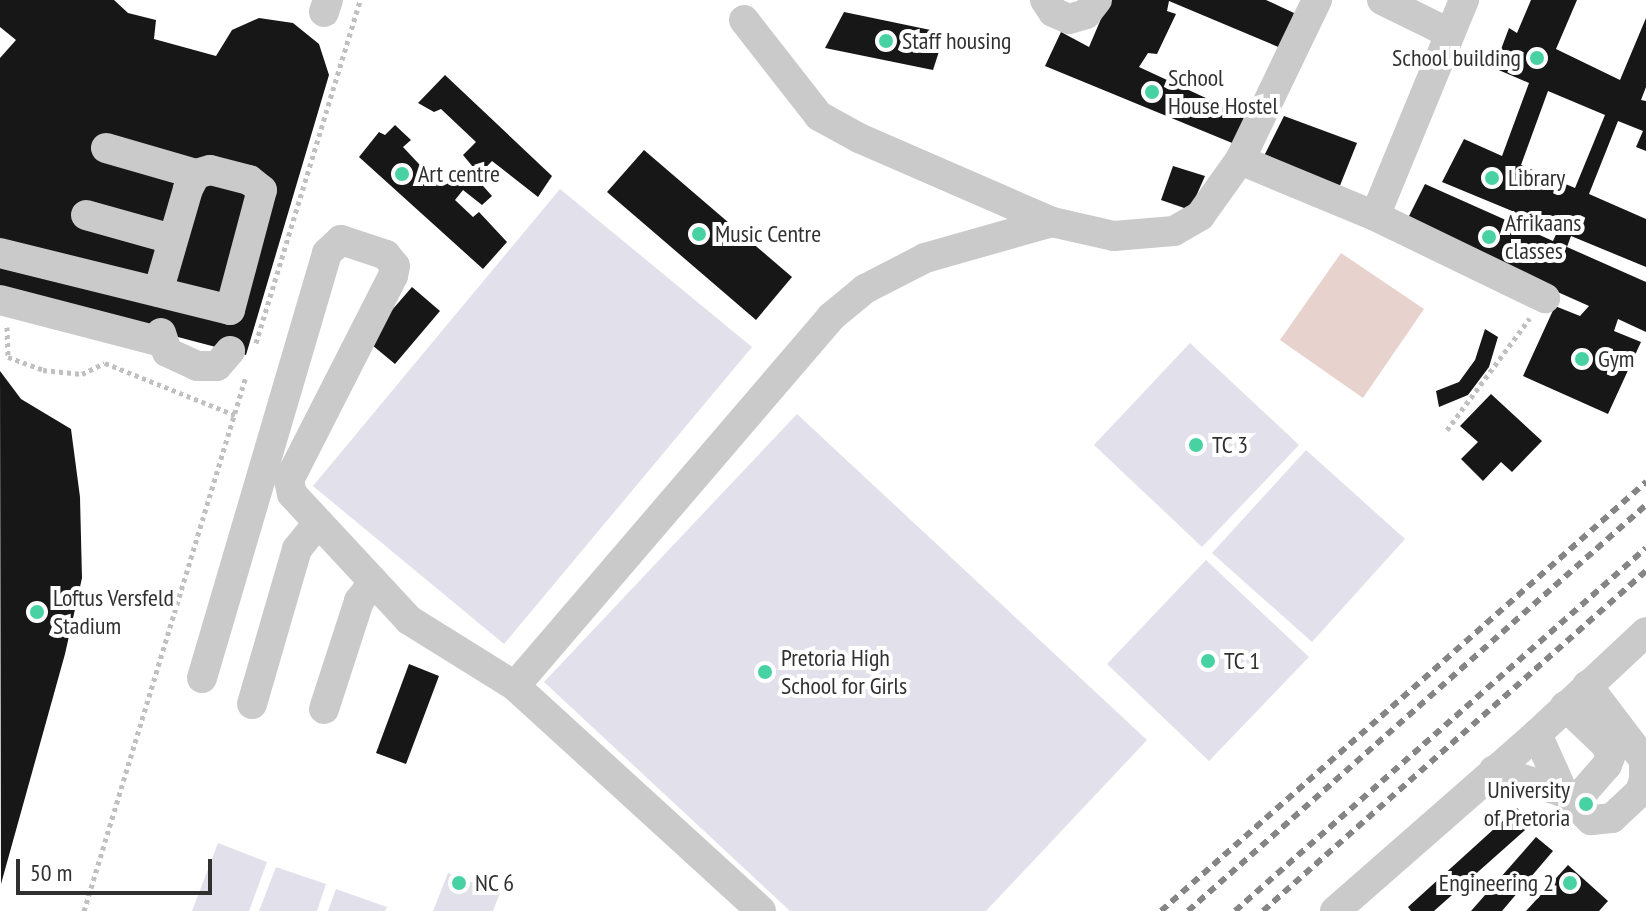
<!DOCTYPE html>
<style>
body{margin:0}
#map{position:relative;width:1646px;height:911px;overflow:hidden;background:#fff;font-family:"PT Sans Narrow",sans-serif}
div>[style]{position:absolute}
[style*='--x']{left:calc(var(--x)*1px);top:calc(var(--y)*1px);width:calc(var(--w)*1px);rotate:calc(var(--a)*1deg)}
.green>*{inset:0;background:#e2e0eb}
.water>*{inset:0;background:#e8d2ce}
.building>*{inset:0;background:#171717}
.path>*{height:5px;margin-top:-2.5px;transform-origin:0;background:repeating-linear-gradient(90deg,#c0c0c0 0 4px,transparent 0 8px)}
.minor>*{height:30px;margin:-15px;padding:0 15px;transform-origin:15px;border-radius:15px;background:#cacaca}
.rail>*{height:6px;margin-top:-3px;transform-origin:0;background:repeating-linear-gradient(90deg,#858585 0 8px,transparent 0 14px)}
.dots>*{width:22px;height:22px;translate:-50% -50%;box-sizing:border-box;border:4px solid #fff;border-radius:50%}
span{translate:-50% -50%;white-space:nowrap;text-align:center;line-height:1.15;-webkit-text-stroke:8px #fff;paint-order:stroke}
.poi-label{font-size:24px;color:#303030}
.left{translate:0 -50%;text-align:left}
.right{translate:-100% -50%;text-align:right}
.scale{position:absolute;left:16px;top:859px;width:196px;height:36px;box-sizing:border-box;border:4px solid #303030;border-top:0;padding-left:10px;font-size:24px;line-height:28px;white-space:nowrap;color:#303030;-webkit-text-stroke:6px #fff;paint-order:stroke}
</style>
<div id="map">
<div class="green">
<i style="clip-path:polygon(560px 189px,752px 347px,504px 644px,313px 486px)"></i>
<i style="clip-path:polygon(1190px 343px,1299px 445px,1202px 547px,1094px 445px)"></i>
<i style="clip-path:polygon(797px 414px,1147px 740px,986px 911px,790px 911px,544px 682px)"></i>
<i style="clip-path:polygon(1306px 450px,1405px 539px,1312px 642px,1212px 553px)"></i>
<i style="clip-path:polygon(1206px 560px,1309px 657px,1209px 761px,1107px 664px)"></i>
<i style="clip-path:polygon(218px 843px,267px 862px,249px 911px,192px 911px)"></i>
<i style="clip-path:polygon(276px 867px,326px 884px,317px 911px,259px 911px)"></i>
<i style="clip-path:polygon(448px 873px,500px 893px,493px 911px,433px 911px)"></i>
<i style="clip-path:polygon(336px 889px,387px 907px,385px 911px,328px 911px)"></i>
</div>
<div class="water">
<i style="clip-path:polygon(1341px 253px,1424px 309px,1363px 398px,1280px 340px)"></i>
</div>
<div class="building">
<i style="clip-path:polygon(0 0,114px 0,128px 13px,156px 20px,154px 39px,216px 56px,232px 30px,259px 18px,293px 23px,319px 44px,329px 75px,246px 355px,0 290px,0 58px,16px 40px,0 27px)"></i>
<i style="clip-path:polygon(1109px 0,1266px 0,1294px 13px,1283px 49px,1169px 1px,1167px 11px,1176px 14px,1157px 54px,1148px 53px,1139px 67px,1249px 118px,1237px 145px,1045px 66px,1061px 32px,1089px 47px)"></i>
<i style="clip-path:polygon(evenodd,1531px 0,1577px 0,1556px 49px,1620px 80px,1646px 18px,1646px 87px,1641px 100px,1646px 101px,1646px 151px,1636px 147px,1643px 131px,1618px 121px,1589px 194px,1646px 219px,1646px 267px,1571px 236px,1567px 247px,1646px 282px,1646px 332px,1618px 319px,1614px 331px,1641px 342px,1608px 414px,1523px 376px,1555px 306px,1580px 316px,1589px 306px,1405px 224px,1425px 184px,1553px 241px,1558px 230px,1442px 182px,1464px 139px,1502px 156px,1529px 83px,1494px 68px,1509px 28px,1517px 33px,1531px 0,1548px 91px,1605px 115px,1575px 188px,1521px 165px,1548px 91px)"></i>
<i style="clip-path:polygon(844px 12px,945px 33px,933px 70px,825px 48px)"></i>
<i style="clip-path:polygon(445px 75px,552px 176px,538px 197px,492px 161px,476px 178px,492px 196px,482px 205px,463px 190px,455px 200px,473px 217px,479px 212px,507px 242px,483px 269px,359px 157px,379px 132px,385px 135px,395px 125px,411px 140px,403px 147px,434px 180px,444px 171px,461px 183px,473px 167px,463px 155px,476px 142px,441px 109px,434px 112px,418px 103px)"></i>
<i style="clip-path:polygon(1284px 116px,1357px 143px,1337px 193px,1264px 156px)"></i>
<i style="clip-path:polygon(644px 150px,792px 277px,756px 320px,607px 192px)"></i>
<i style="clip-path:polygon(1173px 166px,1205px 176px,1190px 210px,1161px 200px)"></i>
<i style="clip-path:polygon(412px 287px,440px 311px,395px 364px,366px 340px)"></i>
<i style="clip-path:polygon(1485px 329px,1498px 337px,1489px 367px,1468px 395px,1439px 407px,1436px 391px,1459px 382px,1475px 360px)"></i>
<i style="clip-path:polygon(0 371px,21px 399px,71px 429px,80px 497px,82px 578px,65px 654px,1px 884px)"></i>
<i style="clip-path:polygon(1491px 394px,1542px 441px,1512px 472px,1501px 462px,1483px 481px,1461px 459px,1478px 442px,1460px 426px)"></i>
<i style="clip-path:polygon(409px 664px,439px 676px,406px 764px,376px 753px)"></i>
<i style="clip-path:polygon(1517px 808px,1532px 824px,1434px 911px,1411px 911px,1408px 907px)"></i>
<i style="clip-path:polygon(1536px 837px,1553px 851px,1502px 911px,1471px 911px)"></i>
<i style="clip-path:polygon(1568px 865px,1608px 901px,1599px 911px,1526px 911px)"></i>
</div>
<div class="path">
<i style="--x:7;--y:327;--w:30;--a:88"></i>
<i style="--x:8;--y:357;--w:37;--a:20"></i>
<i style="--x:43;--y:370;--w:39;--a:6"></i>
<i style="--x:82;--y:374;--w:25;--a:-26"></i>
<i style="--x:105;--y:363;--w:140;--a:21.8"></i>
<i style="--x:256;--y:343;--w:358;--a:-73.1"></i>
<i style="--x:1447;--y:430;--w:139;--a:-53.5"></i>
<i style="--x:84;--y:911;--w:559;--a:-73.15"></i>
</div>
<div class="minor">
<i style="--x:1045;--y:0;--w:14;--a:56"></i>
<i style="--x:1053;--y:12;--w:17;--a:24"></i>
<i style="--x:1069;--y:19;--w:18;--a:-16"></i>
<i style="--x:1086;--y:14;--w:18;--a:-52"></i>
<i style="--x:1382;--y:0;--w:75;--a:26.2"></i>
<i style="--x:324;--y:12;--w:13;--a:-72"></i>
<i style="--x:744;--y:20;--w:122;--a:52"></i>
<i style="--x:819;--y:116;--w:46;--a:28.8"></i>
<i style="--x:859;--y:138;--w:210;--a:23.5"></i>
<i style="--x:1052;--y:222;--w:64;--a:12.7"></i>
<i style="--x:1114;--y:236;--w:60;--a:-4.8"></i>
<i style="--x:1174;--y:231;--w:30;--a:-30"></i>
<i style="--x:1200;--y:216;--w:69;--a:-54.5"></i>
<i style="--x:1240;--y:160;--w:178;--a:-64.3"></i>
<i style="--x:106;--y:148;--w:94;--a:16.1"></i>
<i style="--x:1240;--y:160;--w:146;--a:22.5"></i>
<i style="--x:1375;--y:216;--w:189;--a:25.8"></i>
<i style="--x:86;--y:215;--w:89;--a:15.6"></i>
<i style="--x:1375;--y:216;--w:234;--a:-67.6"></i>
<i style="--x:0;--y:253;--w:237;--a:13.9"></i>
<i style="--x:230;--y:310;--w:124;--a:-75.1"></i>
<i style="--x:262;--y:190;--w:16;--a:-142"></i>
<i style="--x:249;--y:180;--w:40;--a:-165.6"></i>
<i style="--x:210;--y:170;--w:15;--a:164"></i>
<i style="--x:196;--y:174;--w:17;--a:118"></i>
<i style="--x:188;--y:189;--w:107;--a:106.2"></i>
<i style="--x:0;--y:300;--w:166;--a:14.6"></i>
<i style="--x:161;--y:333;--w:20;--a:72"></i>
<i style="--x:167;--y:352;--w:33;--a:25"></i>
<i style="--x:197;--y:366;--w:20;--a:0"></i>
<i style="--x:217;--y:366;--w:20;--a:-49"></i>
<i style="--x:202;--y:678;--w:443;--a:-73.6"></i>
<i style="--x:327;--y:253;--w:19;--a:-43"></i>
<i style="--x:341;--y:240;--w:47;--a:18.4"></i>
<i style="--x:386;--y:255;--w:14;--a:51"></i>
<i style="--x:395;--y:266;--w:10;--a:101"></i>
<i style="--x:393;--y:276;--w:229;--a:117"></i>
<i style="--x:289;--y:480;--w:14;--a:78"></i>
<i style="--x:292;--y:494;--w:172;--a:47.1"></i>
<i style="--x:409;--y:620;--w:125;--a:31.9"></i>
<i style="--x:515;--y:686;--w:333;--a:42.4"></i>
<i style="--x:515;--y:686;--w:486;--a:-49.4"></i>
<i style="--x:831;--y:317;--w:44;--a:-39.5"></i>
<i style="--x:865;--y:289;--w:68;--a:-27.3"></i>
<i style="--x:925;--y:258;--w:132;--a:-15.8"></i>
<i style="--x:252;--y:704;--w:161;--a:-73.8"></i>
<i style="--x:297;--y:549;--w:33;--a:-51"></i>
<i style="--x:1565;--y:706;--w:58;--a:43.6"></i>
<i style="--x:1607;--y:746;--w:11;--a:75"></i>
<i style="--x:1610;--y:757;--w:9;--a:111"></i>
<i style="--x:1607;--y:765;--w:52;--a:131.1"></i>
<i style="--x:324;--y:709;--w:114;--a:-72"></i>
<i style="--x:359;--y:601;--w:24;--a:-52"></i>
<i style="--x:1537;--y:734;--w:64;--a:65.9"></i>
<i style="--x:1563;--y:792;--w:40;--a:45"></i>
<i style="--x:1591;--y:820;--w:21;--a:-5"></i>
<i style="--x:1612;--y:818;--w:38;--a:-43"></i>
<i style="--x:1640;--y:792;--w:13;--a:-72"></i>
<i style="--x:1644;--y:780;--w:20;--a:-90"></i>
<i style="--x:1644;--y:760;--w:94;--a:-127.2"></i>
<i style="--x:1494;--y:770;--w:72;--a:17.7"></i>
<i style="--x:1335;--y:911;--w:269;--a:-41.2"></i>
<i style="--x:1537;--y:734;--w:149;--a:-43.1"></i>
</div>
<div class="rail">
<i style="--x:1161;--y:911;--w:648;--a:-41.49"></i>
<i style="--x:1188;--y:911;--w:612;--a:-41.56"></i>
<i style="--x:1235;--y:911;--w:548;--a:-41.45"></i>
<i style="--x:1263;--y:911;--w:512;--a:-41.6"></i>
</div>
<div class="dots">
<i style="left:886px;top:41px;background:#48d1a3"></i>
<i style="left:1537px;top:58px;background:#48d1a3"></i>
<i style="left:1152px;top:92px;background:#48d1a3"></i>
<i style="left:402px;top:174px;background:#48d1a3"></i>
<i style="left:1492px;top:178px;background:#48d1a3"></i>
<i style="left:699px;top:234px;background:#48d1a3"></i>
<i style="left:1489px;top:237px;background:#48d1a3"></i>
<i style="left:1582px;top:359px;background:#48d1a3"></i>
<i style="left:1196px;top:445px;background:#48d1a3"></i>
<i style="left:37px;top:612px;background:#48d1a3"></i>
<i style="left:1208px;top:661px;background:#48d1a3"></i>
<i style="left:765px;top:672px;background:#48d1a3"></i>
<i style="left:1586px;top:804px;background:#48d1a3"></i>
<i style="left:459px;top:883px;background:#48d1a3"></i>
<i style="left:1570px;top:883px;background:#48d1a3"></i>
</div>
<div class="poi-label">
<span class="left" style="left:902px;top:41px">Staff housing</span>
<span class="right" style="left:1521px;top:58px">School building</span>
<span class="left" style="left:1168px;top:92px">School<br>House Hostel</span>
<span class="left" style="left:418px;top:174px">Art centre</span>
<span class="left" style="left:1508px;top:178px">Library</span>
<span class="left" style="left:1505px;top:237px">Afrikaans<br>classes</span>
<span class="left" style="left:715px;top:234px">Music Centre</span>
<span class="left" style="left:1598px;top:359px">Gym</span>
<span class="left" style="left:1212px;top:445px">TC 3</span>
<span class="left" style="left:53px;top:612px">Loftus Versfeld<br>Stadium</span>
<span class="left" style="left:781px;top:672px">Pretoria High<br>School for Girls</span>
<span class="left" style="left:1224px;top:661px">TC 1</span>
<span class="right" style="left:1570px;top:804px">University<br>of Pretoria</span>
<span class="left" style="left:475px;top:883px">NC 6</span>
<span class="right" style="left:1554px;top:883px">Engineering 2</span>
</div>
<div class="scale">50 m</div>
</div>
